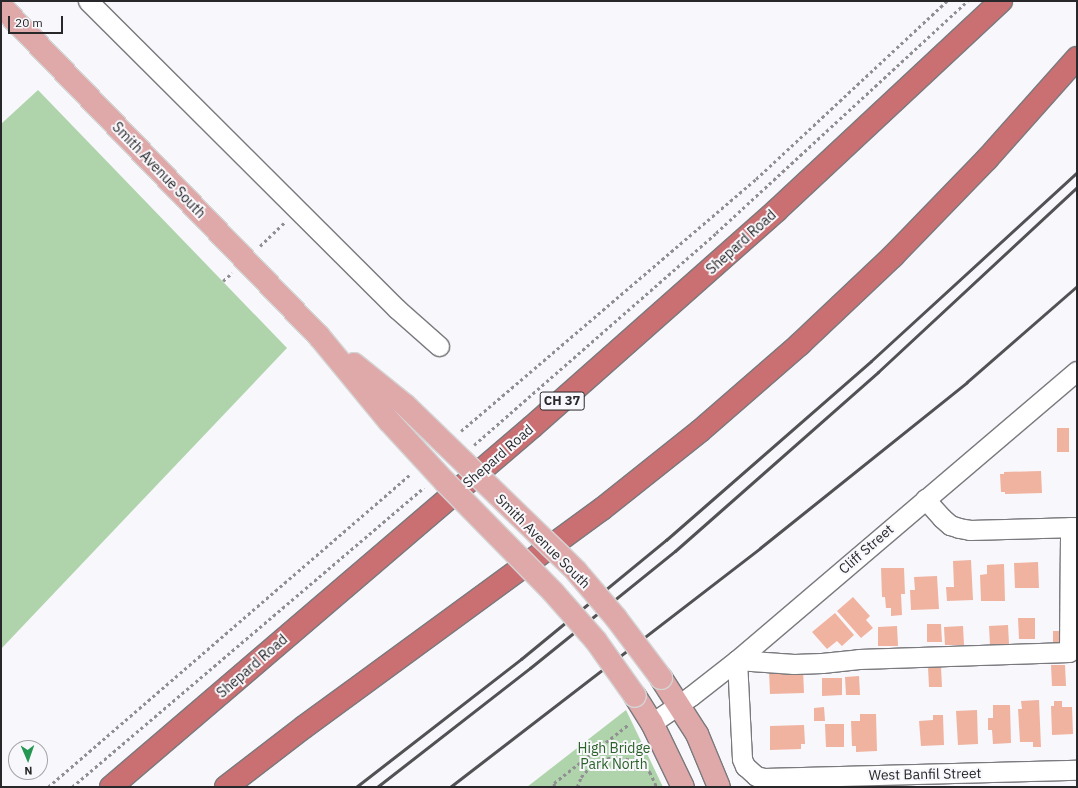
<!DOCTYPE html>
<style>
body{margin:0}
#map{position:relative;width:1078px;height:788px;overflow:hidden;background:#f8f7fb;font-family:"IBM Plex Sans",sans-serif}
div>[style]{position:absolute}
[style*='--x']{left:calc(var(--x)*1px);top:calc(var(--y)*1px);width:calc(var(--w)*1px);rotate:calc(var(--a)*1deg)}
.green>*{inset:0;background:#afd4ac}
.building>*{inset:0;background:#efb3a0}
.path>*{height:2.5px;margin-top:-1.25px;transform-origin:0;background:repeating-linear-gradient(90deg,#908f92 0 3px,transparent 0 6px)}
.roads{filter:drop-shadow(1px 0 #7a797d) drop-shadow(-1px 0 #7a797d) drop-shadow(0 1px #7a797d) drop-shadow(0 -1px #7a797d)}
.minor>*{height:19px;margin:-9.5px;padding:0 9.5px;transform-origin:9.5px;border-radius:9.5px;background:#fff}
.major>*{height:22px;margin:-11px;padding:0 11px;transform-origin:11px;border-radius:11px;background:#dfa9aa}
.highway>*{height:22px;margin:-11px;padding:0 11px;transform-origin:11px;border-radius:11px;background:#ca6f72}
.rail>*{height:3px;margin:-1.5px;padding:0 1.5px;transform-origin:1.5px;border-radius:1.5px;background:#525255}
.bridges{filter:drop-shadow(1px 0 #d4d4d4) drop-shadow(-1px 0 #d4d4d4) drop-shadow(0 1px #d4d4d4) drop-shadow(0 -1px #d4d4d4)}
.major-bridge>*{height:22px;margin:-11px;padding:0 11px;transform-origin:11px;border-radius:11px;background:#dfa9aa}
span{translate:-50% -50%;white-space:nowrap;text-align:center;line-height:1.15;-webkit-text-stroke:4px #f8f7fb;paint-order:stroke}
.shield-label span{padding:1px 3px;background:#f8f7fb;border:1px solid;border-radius:3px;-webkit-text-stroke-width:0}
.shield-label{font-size:13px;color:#28282a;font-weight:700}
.street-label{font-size:14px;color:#28282a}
.park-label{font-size:14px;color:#2b622a}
.frame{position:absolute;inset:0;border:2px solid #28282a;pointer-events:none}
.north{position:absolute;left:8px;top:740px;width:40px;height:40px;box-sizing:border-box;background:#f8f7fb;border:1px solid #a5a4a7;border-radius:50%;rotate:178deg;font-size:11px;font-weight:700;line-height:16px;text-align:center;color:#28282a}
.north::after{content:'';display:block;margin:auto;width:14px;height:18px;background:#249752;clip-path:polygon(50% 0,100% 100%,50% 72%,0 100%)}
.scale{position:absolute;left:8px;top:16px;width:55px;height:18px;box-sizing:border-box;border:2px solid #28282a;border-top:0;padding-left:5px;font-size:12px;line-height:14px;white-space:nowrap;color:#28282a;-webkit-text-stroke:3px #f8f7fb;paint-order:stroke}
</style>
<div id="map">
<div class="green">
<i style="clip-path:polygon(38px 90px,287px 348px,1px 649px,1px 124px)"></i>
<i style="clip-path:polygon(626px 710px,663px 787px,527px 787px)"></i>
</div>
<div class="building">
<i style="clip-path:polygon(1057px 428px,1069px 428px,1069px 452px,1057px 452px)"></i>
<i style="clip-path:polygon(1041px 471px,1042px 493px,1005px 494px,1005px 492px,1001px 492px,1000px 474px,1004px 474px,1004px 472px)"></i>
<i style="clip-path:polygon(971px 560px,973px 600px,947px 601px,946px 587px,954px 587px,953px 561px)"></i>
<i style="clip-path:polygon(1038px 562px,1039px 588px,1015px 588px,1014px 563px)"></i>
<i style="clip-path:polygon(1004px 564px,1005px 601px,981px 601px,980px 575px,987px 574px,987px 565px)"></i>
<i style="clip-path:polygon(881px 568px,904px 568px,905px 594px,901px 594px,902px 615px,891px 616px,891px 608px,886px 608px,885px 597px,882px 597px)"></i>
<i style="clip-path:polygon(937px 576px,939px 609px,911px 610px,910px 590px,915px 590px,914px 577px)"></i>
<i style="clip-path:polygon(853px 597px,870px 616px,866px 620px,873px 628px,861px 638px,837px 611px)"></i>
<i style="clip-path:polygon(835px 613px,854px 635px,842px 646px,837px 641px,827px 649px,812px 632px)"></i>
<i style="clip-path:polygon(1018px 618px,1035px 618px,1035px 639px,1019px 639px)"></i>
<i style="clip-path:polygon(927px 624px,941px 624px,942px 642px,927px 642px)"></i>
<i style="clip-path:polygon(1008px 625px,1009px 644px,990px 645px,989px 626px)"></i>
<i style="clip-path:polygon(897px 626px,898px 646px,878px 646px,878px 627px)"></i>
<i style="clip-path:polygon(963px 626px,964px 645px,945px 645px,944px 627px)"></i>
<i style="clip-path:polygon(1053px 631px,1064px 631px,1064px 644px,1053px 644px)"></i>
<i style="clip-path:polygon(1051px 665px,1065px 665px,1066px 686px,1052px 686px)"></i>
<i style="clip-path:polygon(928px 667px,941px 667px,942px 687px,929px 687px)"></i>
<i style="clip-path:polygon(803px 669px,804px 693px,770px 694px,769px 671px)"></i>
<i style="clip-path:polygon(859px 676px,860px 695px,846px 695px,845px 677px)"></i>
<i style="clip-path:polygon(822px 678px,842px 678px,842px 695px,822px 696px)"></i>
<i style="clip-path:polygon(1039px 700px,1041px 747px,1033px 747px,1033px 742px,1020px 742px,1018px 709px,1022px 709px,1021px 701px)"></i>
<i style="clip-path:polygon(1054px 701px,1062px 701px,1062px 707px,1072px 707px,1073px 734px,1052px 735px,1051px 706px,1054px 706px)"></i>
<i style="clip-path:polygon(993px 705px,1010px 705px,1011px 743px,993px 744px,992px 730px,988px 730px,988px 718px,993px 718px)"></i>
<i style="clip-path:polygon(824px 707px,825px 721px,814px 721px,814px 708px)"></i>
<i style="clip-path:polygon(977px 710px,978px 744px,958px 745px,956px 711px)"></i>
<i style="clip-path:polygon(860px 714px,876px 714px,877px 751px,856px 752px,856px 746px,852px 746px,851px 721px,860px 721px)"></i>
<i style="clip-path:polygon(933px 715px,943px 715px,944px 745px,921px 746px,919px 721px,933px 720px)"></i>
<i style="clip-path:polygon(825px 724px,844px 724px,844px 747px,826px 747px)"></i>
<i style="clip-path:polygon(804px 725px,805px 744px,801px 744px,801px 749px,770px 750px,770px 726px)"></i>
</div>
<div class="path">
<i style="--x:260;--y:246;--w:35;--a:-44"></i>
<i style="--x:223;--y:281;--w:12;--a:-42"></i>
<i style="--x:461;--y:431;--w:388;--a:-40.5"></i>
<i style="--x:756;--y:179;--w:261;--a:-43"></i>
<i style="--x:474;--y:445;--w:322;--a:-41.2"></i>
<i style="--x:716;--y:233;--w:342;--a:-42.7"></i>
<i style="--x:583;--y:760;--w:10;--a:45"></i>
<i style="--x:48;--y:787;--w:479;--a:-40.8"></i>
<i style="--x:72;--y:787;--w:462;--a:-40.4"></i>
<i style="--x:554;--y:787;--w:4;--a:-90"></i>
<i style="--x:554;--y:783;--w:95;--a:-38.2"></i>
<i style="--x:577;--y:787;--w:11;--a:-68"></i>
<i style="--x:581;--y:777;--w:13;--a:-48"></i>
<i style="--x:590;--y:767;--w:13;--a:-32"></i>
<i style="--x:601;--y:760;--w:13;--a:-13"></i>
<i style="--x:614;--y:757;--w:13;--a:9"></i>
<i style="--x:627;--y:759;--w:13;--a:23"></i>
<i style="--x:639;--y:764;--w:14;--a:36"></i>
<i style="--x:650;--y:772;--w:17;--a:65"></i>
</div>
<div class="roads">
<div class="minor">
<i style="--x:88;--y:1;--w:436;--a:44.9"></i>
<i style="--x:397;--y:309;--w:56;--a:41.4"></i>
<i style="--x:925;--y:499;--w:25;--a:48"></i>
<i style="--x:942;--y:518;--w:11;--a:41"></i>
<i style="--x:950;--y:525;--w:9;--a:18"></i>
<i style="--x:959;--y:528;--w:11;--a:10"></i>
<i style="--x:970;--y:530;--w:107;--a:-1.6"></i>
<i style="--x:737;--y:660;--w:57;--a:4"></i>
<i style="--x:794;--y:664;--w:28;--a:-2"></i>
<i style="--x:822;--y:663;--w:37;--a:-6"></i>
<i style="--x:859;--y:659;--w:210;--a:-1.9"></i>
<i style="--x:1069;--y:652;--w:125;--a:-89.5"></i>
<i style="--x:737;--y:660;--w:99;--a:87.1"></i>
<i style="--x:742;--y:759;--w:8;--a:67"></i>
<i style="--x:745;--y:766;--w:15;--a:42"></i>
<i style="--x:756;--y:776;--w:8;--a:14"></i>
<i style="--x:764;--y:778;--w:313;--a:-1.5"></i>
<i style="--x:652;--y:723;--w:47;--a:-34.7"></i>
<i style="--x:691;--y:696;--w:58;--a:-38"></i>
<i style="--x:737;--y:660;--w:446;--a:-40.4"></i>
</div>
<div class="major">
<i style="--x:661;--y:678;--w:67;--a:57.3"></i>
<i style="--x:697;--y:734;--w:57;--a:67.5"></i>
<i style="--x:635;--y:696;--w:32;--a:58"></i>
<i style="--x:652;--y:723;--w:71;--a:64.2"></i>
</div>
<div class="highway">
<i style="--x:111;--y:787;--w:554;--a:-40.53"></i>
<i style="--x:532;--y:427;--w:327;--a:-41.5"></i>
<i style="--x:777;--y:210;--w:306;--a:-43"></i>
<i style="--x:226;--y:787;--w:98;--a:-37.6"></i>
<i style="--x:304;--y:727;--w:369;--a:-36.2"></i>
<i style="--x:602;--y:509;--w:125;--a:-38.5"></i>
<i style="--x:700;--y:431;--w:133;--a:-41"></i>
<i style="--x:800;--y:344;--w:128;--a:-43.4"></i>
<i style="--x:893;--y:256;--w:135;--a:-45.9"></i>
<i style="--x:987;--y:159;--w:135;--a:-48.3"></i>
</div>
</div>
<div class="rail">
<i style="--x:356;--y:787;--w:209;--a:-37.8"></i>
<i style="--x:521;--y:659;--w:188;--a:-39.4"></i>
<i style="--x:666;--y:540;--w:272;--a:-41.1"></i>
<i style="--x:871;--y:361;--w:280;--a:-42.5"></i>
<i style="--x:377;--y:787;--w:194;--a:-37.9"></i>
<i style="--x:530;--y:668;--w:186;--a:-38.9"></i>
<i style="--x:675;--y:551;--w:271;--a:-41.4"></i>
<i style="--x:878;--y:372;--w:272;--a:-42.9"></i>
<i style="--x:450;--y:787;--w:391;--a:-37.6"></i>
<i style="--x:760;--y:548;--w:265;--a:-38.7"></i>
<i style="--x:967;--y:382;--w:146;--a:-41.1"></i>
</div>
<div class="bridges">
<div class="major-bridge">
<i style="--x:1;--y:6;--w:457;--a:46.1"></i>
<i style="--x:318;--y:335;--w:112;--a:50.5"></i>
<i style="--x:389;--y:421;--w:83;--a:47.4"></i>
<i style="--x:445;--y:482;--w:154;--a:45.5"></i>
<i style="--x:553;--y:592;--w:65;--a:48.7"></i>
<i style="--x:596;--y:641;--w:67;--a:54.7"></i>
<i style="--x:354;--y:364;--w:65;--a:38.8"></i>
<i style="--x:405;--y:405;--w:238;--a:44.1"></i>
<i style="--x:576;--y:571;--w:62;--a:49.6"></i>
<i style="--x:616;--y:618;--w:75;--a:53.1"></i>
</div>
</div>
<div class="shield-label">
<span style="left:562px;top:401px">CH 37</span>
</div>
<div class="street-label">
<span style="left:159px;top:170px;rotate:46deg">Smith Avenue South</span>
<span style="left:741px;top:242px;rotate:-42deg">Shepard Road</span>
<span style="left:498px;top:456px;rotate:-41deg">Shepard Road</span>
<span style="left:543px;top:541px;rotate:45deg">Smith Avenue South</span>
<span style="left:866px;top:549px;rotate:-41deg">Cliff Street</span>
<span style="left:252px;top:666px;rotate:-41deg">Shepard Road</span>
<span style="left:925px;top:774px;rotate:-1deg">West Banfil Street</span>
</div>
<div class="park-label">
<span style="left:614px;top:756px">High Bridge<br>Park North</span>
</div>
<div class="frame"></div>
<div class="north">N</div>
<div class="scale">20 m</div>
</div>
